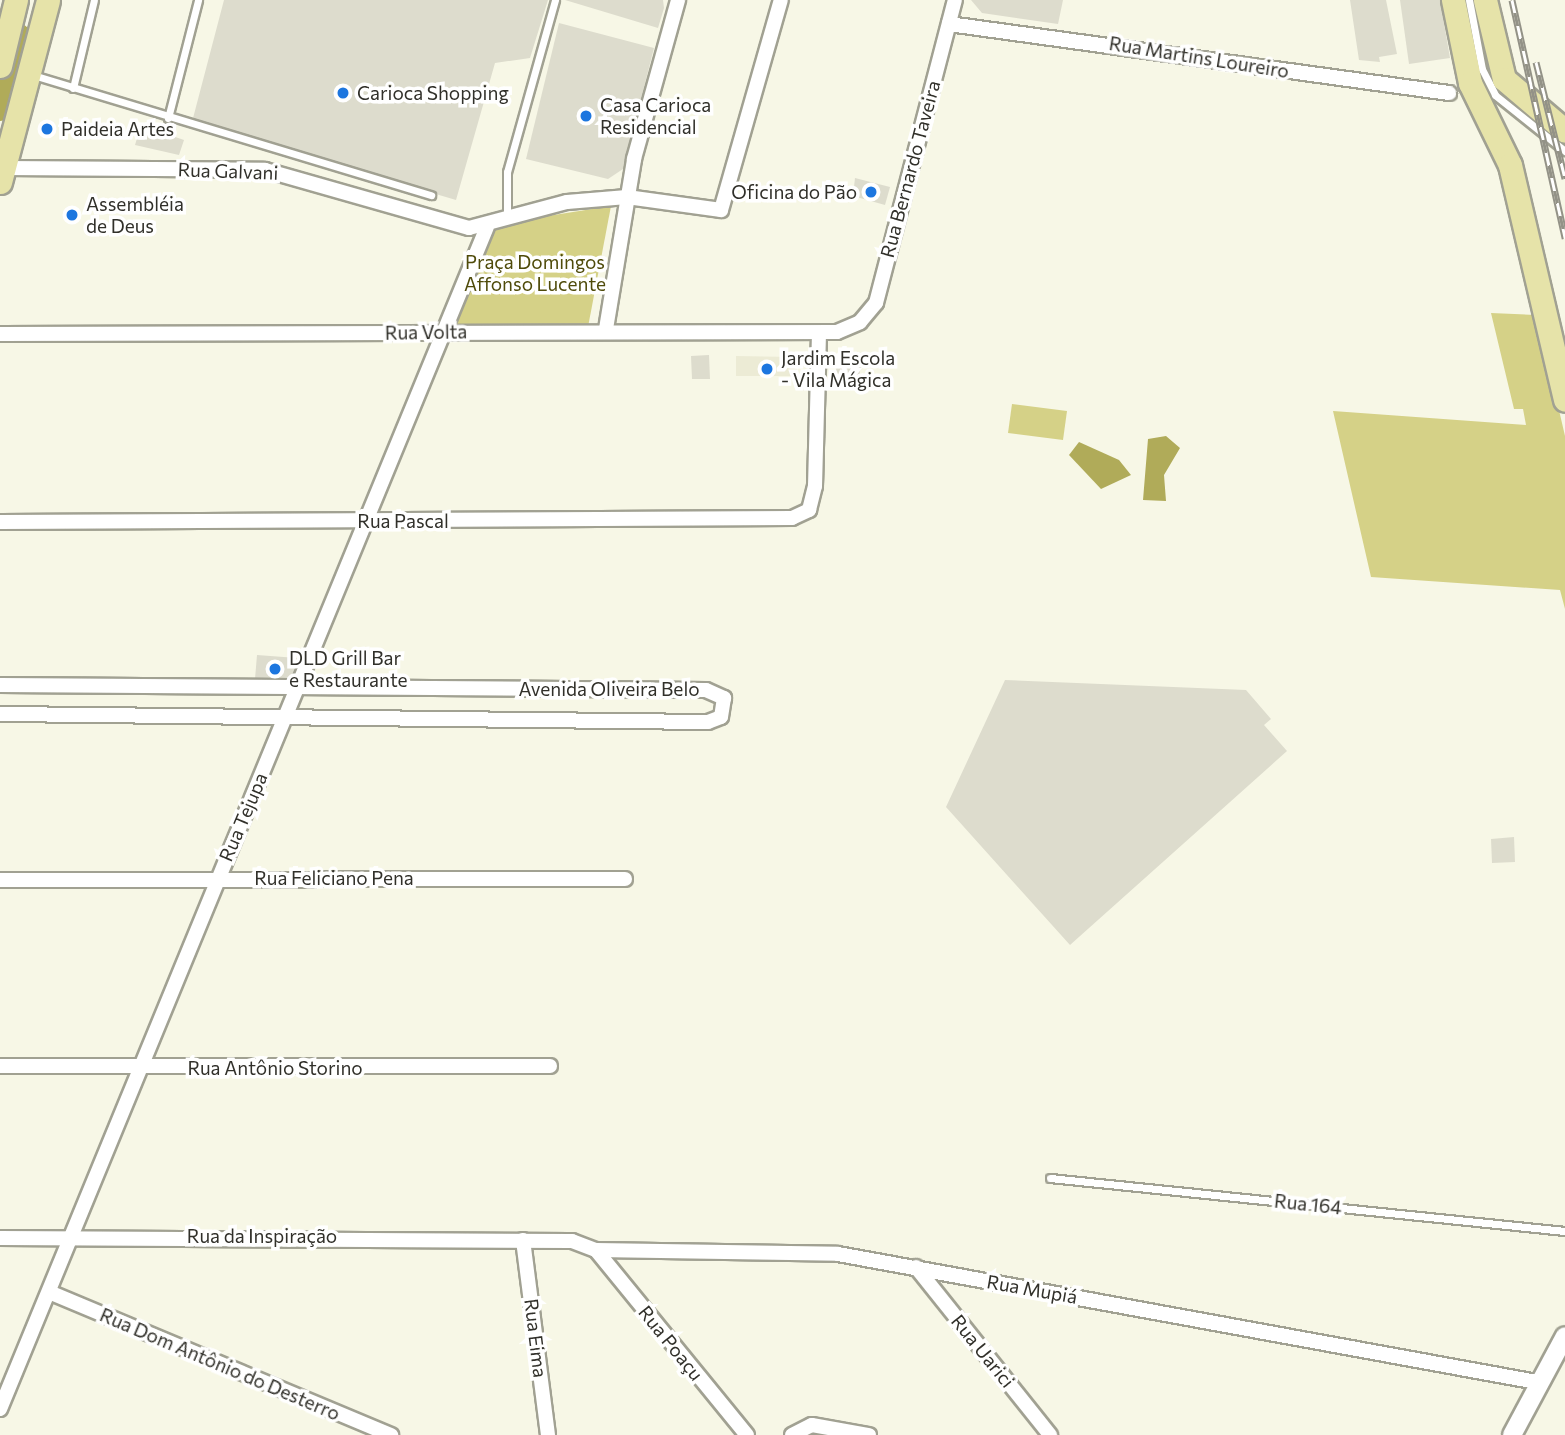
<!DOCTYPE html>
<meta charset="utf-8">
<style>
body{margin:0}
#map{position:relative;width:1565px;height:1435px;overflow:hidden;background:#f7f7e6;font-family:Commissioner,sans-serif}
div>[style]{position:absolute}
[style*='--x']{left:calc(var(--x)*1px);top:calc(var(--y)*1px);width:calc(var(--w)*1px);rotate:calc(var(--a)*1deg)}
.built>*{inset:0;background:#ecebd5}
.green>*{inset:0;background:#d5d187}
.water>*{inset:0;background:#b0ab59}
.river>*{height:28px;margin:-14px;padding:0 14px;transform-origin:14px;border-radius:14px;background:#b0ab59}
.building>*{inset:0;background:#dddccd}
.roads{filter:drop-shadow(2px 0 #a1a192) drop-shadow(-2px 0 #a1a192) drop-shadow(0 2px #a1a192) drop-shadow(0 -2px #a1a192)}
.service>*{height:7px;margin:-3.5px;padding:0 3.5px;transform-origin:3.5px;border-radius:3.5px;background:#fff}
.minor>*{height:14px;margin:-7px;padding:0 7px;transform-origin:7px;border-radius:7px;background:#fff}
.tertiary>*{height:18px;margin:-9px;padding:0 9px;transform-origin:9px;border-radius:9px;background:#fff}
.primary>*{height:23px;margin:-11.5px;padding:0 11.5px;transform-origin:11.5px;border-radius:11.5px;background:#e6e3a9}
.rail>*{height:7px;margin-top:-3.5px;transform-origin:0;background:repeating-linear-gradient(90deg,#fff 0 13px,#939287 0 26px);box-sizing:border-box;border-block:2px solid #939287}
.dots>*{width:19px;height:19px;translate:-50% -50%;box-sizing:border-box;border:4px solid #fff;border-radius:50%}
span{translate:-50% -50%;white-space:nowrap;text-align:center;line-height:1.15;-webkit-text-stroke:7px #fff;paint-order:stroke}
.street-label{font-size:19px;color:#31302a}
.poi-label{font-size:19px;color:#31302a}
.left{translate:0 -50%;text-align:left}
.right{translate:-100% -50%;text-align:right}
.park-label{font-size:19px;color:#4f4b0a}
</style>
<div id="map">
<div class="built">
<i style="clip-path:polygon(736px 356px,795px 357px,798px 376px,736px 376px)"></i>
</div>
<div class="green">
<i style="clip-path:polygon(611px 206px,588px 327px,458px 328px,452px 316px,491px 232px,504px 223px)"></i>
<i style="clip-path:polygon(1491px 313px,1535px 315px,1549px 367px,1565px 436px,1565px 609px,1560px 590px,1371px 577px,1333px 411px,1526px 425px,1523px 409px,1514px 409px)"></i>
<i style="clip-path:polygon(1012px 404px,1067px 411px,1063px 440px,1008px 433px)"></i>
</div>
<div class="water">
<i style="clip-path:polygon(1166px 436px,1180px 448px,1164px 475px,1166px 501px,1143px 500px,1148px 439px)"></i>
<i style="clip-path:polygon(1079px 442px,1119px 460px,1131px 475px,1101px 489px,1069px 455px)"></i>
</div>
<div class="river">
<i style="--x:0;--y:107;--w:72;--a:-76.3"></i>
</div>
<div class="building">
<i style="clip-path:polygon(224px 0,548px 0,530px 58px,495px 63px,456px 200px,192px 122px)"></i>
<i style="clip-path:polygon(565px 0,663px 0,664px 8px,658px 28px)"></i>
<i style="clip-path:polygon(971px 0,1063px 0,1058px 24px,982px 13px)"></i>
<i style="clip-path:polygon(1350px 0,1386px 0,1397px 54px,1379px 57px,1380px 62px,1359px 60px)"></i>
<i style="clip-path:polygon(1400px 0,1440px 0,1450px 58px,1409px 64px)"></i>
<i style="clip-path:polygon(559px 23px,654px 48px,623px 169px,608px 179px,526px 159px)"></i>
<i style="clip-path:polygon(141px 125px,184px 140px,179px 155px,135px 145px)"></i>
<i style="clip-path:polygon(855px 178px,890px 187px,885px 205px,853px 196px)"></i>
<i style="clip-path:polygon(841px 351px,862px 353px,859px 380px,834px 377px)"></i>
<i style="clip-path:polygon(709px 355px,710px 379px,692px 379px,691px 356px)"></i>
<i style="clip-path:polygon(257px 655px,297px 658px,293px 681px,255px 679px)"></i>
<i style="clip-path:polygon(1005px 680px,1246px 690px,1271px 719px,1264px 725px,1287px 751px,1070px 945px,946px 807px)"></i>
<i style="clip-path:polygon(1514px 837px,1515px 862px,1492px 863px,1491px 839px)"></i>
</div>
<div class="roads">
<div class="service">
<i style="--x:1469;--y:0;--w:70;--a:79.3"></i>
<i style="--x:1482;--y:69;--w:29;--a:63"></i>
<i style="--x:1495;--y:95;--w:90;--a:38.7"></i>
<i style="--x:33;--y:75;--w:416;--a:16.8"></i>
<i style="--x:73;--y:88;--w:90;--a:-76.6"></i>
<i style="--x:168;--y:118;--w:122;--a:-75.7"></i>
<i style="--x:507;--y:218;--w:46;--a:-90"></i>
<i style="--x:507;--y:172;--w:179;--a:-74.4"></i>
<i style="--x:1050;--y:1178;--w:518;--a:5.88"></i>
</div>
<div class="minor">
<i style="--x:949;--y:24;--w:505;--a:7.86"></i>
<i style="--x:4;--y:168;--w:261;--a:0.4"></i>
<i style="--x:265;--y:170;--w:212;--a:15.9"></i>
<i style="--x:469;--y:228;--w:101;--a:-14.9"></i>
<i style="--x:567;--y:202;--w:60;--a:-4.8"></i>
<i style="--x:627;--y:197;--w:95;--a:7.9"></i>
<i style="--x:721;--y:210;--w:218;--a:-74.1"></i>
<i style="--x:606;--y:329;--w:172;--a:-80.6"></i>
<i style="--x:634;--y:159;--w:165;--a:-74.5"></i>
<i style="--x:0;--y:334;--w:837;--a:-0.14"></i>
<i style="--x:837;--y:332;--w:25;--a:-23"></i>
<i style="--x:860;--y:322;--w:25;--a:-50"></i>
<i style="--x:876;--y:303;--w:313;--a:-75.4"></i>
<i style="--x:0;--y:522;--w:792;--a:-0.29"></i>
<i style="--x:792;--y:518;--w:19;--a:-25"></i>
<i style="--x:809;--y:510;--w:25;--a:-76"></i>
<i style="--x:815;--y:486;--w:151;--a:-88.5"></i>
<i style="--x:0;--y:685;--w:706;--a:0.41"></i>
<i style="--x:706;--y:690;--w:20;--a:24"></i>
<i style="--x:724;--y:698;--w:19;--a:99"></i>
<i style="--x:721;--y:717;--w:14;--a:159"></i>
<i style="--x:708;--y:722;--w:708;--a:-179.35"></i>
<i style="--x:0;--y:880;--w:625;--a:-0.09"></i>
<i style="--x:0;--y:1066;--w:550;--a:0"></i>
<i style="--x:0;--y:1238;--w:572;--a:0.3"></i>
<i style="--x:572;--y:1241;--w:26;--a:21"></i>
<i style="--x:596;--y:1250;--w:242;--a:0.9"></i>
<i style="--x:838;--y:1254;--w:711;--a:10.38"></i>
<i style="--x:523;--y:1240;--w:197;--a:82.7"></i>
<i style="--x:596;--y:1250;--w:239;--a:50.8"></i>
<i style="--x:916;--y:1267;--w:215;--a:51.4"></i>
<i style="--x:49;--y:1292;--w:371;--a:22.7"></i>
<i style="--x:0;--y:1409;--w:1278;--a:-67.61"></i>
<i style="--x:792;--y:1435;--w:22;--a:-27"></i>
<i style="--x:812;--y:1425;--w:58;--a:10"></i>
</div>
<div class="tertiary">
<i style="--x:1512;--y:1435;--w:112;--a:-61.8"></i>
</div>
<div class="primary">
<i style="--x:1453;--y:0;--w:85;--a:78.4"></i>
<i style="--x:1470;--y:83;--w:91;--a:64"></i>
<i style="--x:1510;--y:165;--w:241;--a:76.8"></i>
<i style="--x:1485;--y:0;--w:81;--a:76.5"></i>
<i style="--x:1504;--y:79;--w:80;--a:40.4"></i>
<i style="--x:0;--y:66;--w:68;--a:-76.4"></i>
<i style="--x:0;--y:182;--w:188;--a:-75.2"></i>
</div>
</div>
<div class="rail">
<i style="--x:1512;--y:0;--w:244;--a:77.4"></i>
<i style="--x:1536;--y:62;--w:120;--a:76"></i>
</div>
<div class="dots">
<i style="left:343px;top:93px;background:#1c76df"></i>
<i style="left:586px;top:116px;background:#1c76df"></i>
<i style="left:47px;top:129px;background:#1c76df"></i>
<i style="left:871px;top:192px;background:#1c76df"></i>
<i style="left:72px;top:215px;background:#1c76df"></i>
<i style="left:767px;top:369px;background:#1c76df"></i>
<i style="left:275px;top:669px;background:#1c76df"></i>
</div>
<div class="street-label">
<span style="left:1199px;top:57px;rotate:9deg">Rua Martins Loureiro</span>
<span style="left:910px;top:169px;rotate:-75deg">Rua Bernardo Taveira</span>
<span style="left:228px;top:171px;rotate:2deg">Rua Galvani</span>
<span style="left:426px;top:332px;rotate:-1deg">Rua Volta</span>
<span style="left:403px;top:521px">Rua Pascal</span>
<span style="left:609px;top:689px">Avenida Oliveira Belo</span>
<span style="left:243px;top:817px;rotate:-67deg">Rua Tejupa</span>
<span style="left:334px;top:878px">Rua Feliciano Pena</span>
<span style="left:275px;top:1068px">Rua Antônio Storino</span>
<span style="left:1308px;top:1204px;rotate:6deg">Rua 164</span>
<span style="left:262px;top:1236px">Rua da Inspiração</span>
<span style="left:1032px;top:1289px;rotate:10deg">Rua Mupiá</span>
<span style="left:536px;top:1338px;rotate:83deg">Rua Eima</span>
<span style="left:671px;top:1343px;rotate:51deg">Rua Poaçu</span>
<span style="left:983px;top:1351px;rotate:51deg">Rua Uarici</span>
<span style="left:220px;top:1364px;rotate:23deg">Rua Dom Antônio do Desterro</span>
</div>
<div class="poi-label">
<span class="left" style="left:357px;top:93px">Carioca Shopping</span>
<span class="left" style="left:600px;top:116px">Casa Carioca<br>Residencial</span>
<span class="left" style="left:61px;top:129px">Paideia Artes</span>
<span class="right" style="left:857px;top:192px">Oficina do Pão</span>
<span class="left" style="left:86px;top:215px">Assembléia<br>de Deus</span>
<span class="left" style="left:781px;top:369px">Jardim Escola<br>- Vila Mágica</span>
<span class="left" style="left:289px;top:669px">DLD Grill Bar<br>e Restaurante</span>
</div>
<div class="park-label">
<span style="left:535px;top:273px">Praça Domingos<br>Affonso Lucente</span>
</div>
</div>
